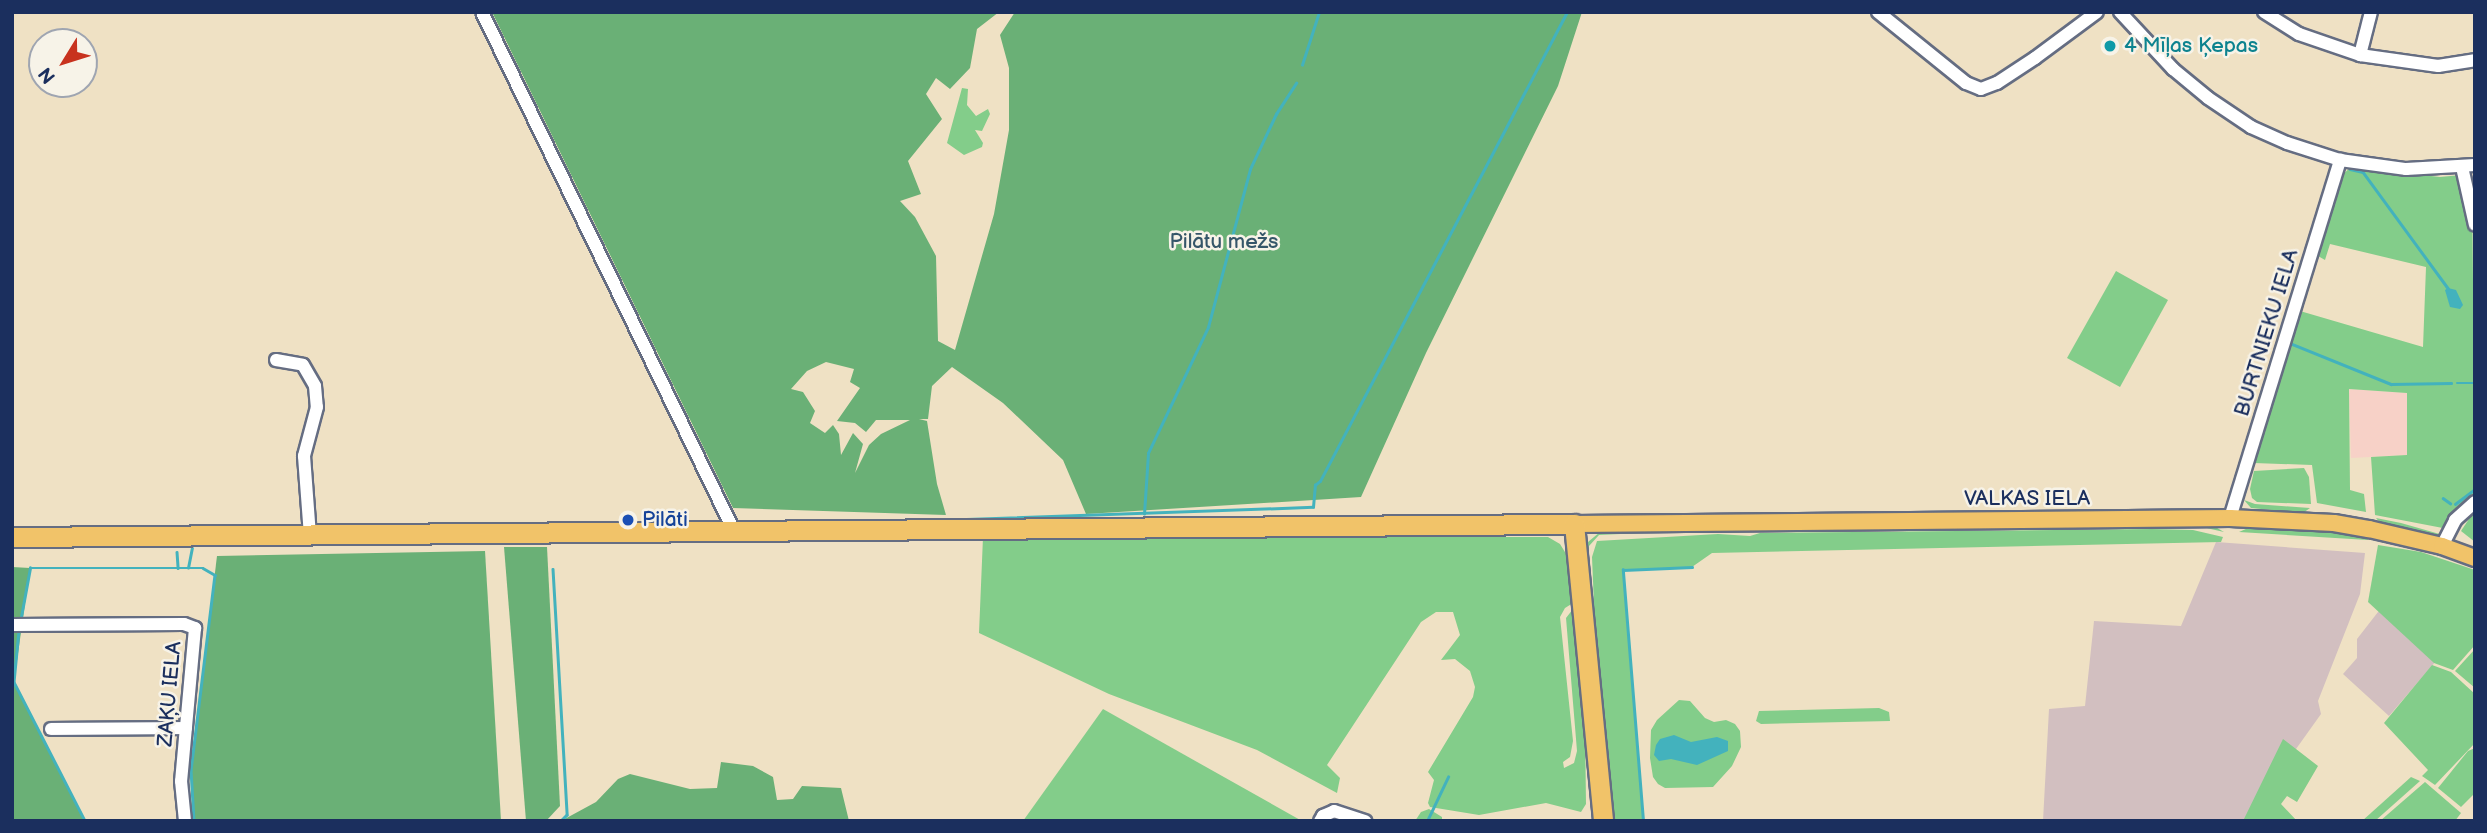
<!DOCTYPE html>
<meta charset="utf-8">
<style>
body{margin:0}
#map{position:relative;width:2487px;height:833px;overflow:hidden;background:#efe1c4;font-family:"Balsamiq Sans",sans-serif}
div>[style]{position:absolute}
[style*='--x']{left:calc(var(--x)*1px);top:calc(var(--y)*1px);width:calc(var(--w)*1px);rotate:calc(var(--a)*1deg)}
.built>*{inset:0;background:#f7d1c7}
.industrial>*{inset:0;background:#d2bfc0}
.green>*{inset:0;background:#83cd8a}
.forest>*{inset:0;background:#6ab076}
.water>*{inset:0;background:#43b2bd}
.stream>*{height:2.5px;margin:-1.25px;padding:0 1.25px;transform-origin:1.25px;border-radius:1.25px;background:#43b2bd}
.roads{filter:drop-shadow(2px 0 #656d82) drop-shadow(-2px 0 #656d82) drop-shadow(0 2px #656d82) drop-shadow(0 -2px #656d82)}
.minor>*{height:12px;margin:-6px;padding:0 6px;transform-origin:6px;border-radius:6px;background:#fff}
.major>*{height:16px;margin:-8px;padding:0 8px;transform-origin:8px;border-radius:8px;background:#f1c369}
.highway>*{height:19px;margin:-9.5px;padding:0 9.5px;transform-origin:9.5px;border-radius:9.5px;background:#f1c369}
.dots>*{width:19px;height:19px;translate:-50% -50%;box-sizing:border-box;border:4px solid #f7f3e8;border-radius:50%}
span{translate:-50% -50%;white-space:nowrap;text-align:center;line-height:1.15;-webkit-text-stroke:5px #f7f3e8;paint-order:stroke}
.culture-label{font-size:21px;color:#0d838f}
.left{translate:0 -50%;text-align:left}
.park-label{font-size:21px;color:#355669}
.street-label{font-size:21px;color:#1b2f5e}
.transit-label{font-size:21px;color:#164399}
.frame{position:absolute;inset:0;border:14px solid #1b2f5e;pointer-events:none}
.north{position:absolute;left:28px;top:28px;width:70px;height:70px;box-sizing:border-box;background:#f7f3e8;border:2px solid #9fa5b1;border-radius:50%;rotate:232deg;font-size:19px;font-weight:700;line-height:28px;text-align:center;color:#1b2f5e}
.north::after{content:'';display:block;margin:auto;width:24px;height:32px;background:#c8321e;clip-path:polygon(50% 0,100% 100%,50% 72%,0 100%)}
</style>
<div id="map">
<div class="built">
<i style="clip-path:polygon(2349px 389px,2407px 393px,2407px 455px,2351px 458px)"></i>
</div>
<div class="industrial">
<i style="clip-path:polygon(2216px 542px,2365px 553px,2360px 594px,2318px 701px,2321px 714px,2264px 794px,2252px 821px,2043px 821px,2049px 709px,2085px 706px,2094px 621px,2181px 626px)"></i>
<i style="clip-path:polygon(2385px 603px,2442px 654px,2389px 716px,2343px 674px,2357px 658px,2357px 639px)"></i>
</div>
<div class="green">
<i style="clip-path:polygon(962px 88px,968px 89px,967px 105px,976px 116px,988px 109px,990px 114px,982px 131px,975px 130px,983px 143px,982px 147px,964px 155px,947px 143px)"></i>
<i style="clip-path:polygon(2351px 167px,2440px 177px,2472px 174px,2475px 496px,2463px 503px,2448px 529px,2375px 515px,2371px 457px,2407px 455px,2407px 393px,2349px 389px,2350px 490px,2364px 494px,2366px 512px,2317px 503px,2312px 465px,2254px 463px,2300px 311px,2423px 347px,2426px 267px,2330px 244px,2325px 260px,2318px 256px,2342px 175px)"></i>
<i style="clip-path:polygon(2116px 271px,2168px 300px,2120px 387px,2067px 358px)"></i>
<i style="clip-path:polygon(2304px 468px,2309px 477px,2311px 504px,2257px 502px,2252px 498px,2250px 489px,2254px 471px)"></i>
<i style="clip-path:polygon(2244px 500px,2255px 504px,2310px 508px,2303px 513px,2251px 508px)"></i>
<i style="clip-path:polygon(2475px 510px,2475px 542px,2461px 531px)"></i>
<i style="clip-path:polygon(2376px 518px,2401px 523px,2443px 535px,2437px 538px,2381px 524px)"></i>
<i style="clip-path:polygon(2091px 524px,2212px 525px,2224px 532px,2202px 527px,2091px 526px,1765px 527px,1744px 532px,1727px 529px,1599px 535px,1589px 546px,1589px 604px,1586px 548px,1588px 542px,1600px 532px,1734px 527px)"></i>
<i style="clip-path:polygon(2255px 525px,2316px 527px,2364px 535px,2368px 540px,2239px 532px)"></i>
<i style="clip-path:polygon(2152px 529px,2193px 530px,2223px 537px,2221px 542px,1712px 553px,1692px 567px,1623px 570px,1643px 821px,1611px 821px,1591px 610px,1594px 605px,1592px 557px,1597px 541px,1718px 534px,1750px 536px,1760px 533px)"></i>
<i style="clip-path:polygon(1432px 533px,1446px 537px,1548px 537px,1560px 544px,1568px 557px,1573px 603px,1565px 608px,1560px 617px,1573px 741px,1570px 757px,1563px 762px,1564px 768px,1574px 763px,1577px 751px,1566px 618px,1573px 609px,1585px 724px,1586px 804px,1581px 812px,1546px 803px,1479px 815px,1430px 807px,1428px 803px,1434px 780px,1428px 772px,1473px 697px,1475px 687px,1470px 671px,1455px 659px,1441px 660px,1460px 635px,1453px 612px,1436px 612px,1421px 622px,1327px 765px,1340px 778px,1337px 793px,1257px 750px,1109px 694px,979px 633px,983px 537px)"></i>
<i style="clip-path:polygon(2378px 545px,2421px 552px,2475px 570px,2475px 645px,2453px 670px,2434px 663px,2368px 602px)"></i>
<i style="clip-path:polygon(2475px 649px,2475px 688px,2455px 671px)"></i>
<i style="clip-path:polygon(2432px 665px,2451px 672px,2475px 694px,2475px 743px,2435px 785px,2422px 776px,2428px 770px,2384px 723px)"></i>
<i style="clip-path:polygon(1679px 700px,1690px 701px,1705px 718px,1714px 722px,1726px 720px,1735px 724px,1740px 731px,1741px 747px,1732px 766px,1713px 787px,1665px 788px,1658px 784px,1653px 777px,1650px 758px,1651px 730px,1657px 720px)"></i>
<i style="clip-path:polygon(1879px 708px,1889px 712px,1890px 721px,1761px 724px,1756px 721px,1759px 711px)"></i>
<i style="clip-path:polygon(1103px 709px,1302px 821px,1023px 821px)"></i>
<i style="clip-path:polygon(2283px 739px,2318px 766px,2297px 802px,2287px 796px,2281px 804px,2297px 821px,2243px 821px)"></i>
<i style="clip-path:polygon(2475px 748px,2475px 793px,2461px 807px,2438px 788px,2468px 751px)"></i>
<i style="clip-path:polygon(2411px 777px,2420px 781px,2375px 821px,2362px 821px)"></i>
<i style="clip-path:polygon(2425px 782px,2461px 813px,2455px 821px,2380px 821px)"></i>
<i style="clip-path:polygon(1429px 809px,1442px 817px,1442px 821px,1415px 821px,1421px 812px)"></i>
</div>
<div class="forest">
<i style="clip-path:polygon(evenodd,492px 12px,999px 12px,977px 29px,970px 68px,950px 89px,936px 78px,926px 94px,942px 119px,908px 161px,921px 194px,900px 201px,915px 217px,936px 256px,938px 341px,955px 350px,994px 214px,1009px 130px,1009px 68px,1000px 35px,1015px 12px,1582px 12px,1558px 86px,1426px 353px,1361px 497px,1086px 514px,1063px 460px,1003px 403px,952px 367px,932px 386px,928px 419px,919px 419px,927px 421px,937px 484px,946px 515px,733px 508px,492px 12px,826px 362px,854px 369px,850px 382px,860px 388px,837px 421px,855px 423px,866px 432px,876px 420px,910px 420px,881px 434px,869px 445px,855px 473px,863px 444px,853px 433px,841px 455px,839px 434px,833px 425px,825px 433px,810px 423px,815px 411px,803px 392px,791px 389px,807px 371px,826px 362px)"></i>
<i style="clip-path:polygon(504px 547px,547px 547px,560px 806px,546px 821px,526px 821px)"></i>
<i style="clip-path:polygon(485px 551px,501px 821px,194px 821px,191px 770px,217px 556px)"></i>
<i style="clip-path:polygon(12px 567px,30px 568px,14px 682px,85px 821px,12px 821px)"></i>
<i style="clip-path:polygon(721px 762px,753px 766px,773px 777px,777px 800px,793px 799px,802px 786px,841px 788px,849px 821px,561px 821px,596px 802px,618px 779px,630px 774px,690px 789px,717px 788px)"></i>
</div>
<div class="water">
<i style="clip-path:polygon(2448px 288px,2456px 290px,2463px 305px,2460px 309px,2450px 307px,2445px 290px)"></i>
<i style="clip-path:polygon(1674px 735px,1691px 742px,1717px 737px,1728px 741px,1728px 751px,1697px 765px,1671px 759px,1659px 761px,1654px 755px,1656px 745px,1660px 739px)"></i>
</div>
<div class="stream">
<i style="--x:1302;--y:65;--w:56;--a:-72.2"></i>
<i style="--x:2350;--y:169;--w:13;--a:13"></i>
<i style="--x:2363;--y:172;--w:144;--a:53.8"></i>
<i style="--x:2292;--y:344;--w:107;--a:22"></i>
<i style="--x:2391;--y:384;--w:60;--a:-1"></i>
<i style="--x:2457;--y:383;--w:18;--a:0"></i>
<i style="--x:2443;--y:498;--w:9;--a:36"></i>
<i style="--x:2455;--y:504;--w:25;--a:-37"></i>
<i style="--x:1144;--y:514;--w:61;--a:-86.2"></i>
<i style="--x:1148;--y:453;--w:140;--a:-64.5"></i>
<i style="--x:1208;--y:327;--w:163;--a:-75.1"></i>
<i style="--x:1250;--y:169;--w:61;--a:-64.7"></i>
<i style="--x:1276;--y:114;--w:37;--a:-57"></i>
<i style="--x:937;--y:520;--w:376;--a:-2"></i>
<i style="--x:1313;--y:507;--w:22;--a:-85"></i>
<i style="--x:1315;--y:485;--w:6;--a:-39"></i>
<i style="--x:1320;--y:481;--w:530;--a:-62.23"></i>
<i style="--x:177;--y:552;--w:16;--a:86"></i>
<i style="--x:188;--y:568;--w:20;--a:-79"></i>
<i style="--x:553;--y:569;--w:246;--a:86.7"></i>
<i style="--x:567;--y:815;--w:8;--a:135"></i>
<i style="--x:21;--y:617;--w:50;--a:-79.6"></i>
<i style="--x:30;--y:568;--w:173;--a:0"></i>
<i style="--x:203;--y:568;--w:14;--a:30"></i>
<i style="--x:215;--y:575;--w:196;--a:97"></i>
<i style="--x:191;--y:770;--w:51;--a:86.6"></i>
<i style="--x:19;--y:631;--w:51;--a:95.6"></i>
<i style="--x:14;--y:682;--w:156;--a:62.9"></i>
<i style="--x:1427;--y:821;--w:49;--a:-64.5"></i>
<i style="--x:1643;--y:821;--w:252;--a:-94.6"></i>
<i style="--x:1623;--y:570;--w:69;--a:-2.5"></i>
</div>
<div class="roads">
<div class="minor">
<i style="--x:482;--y:12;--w:577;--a:64.1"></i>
<i style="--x:1878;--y:12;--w:113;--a:38.9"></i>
<i style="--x:1966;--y:83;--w:16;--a:22"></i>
<i style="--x:1981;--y:89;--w:17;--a:-21"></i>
<i style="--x:1997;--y:83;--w:45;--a:-33.3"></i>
<i style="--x:2035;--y:58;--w:77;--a:-36.6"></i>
<i style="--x:2120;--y:12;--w:78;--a:47.1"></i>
<i style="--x:2173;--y:69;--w:45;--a:39.6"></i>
<i style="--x:2208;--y:98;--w:52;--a:34"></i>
<i style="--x:2251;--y:127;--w:39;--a:24"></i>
<i style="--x:2287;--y:143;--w:56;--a:17.8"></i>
<i style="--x:2340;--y:160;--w:67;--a:7.8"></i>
<i style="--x:2406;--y:169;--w:69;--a:-3.3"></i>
<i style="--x:2264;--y:12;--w:41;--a:32.2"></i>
<i style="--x:2299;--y:34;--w:65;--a:19"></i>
<i style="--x:2360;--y:55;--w:79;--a:8"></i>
<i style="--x:2438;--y:66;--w:37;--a:-9"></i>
<i style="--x:2360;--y:55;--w:44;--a:-75.7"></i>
<i style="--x:2462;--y:167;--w:59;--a:77.4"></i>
<i style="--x:276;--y:360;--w:27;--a:10"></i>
<i style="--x:303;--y:365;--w:24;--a:60"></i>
<i style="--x:315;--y:386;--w:21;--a:85"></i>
<i style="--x:317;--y:407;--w:51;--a:104.9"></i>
<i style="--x:304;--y:456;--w:79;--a:85.7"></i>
<i style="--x:2230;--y:518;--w:375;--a:-72.9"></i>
<i style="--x:2442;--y:546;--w:29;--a:-63"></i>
<i style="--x:2455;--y:520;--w:27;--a:-42"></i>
<i style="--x:12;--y:625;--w:172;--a:-0.3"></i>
<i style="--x:184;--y:624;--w:12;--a:20"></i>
<i style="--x:195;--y:628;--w:154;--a:95.2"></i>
<i style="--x:181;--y:781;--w:40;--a:84.3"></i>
<i style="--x:51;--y:729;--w:135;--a:-0.4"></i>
<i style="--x:1320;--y:821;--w:6;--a:-59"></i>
<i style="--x:1323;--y:816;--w:12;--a:-24"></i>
<i style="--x:1334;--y:811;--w:33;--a:18"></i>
</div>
<div class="major">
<i style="--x:1574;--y:524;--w:656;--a:-0.52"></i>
<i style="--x:2230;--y:518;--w:104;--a:2.8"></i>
<i style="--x:2334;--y:523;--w:36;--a:10"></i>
<i style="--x:2369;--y:529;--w:75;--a:13.1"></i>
<i style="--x:2442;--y:546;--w:35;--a:20"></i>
</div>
<div class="highway">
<i style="--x:12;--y:537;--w:1562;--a:-0.48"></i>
<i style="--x:1574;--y:524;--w:298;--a:84.4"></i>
</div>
</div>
<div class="dots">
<i style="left:2110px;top:46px;background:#0f9aa8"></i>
<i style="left:628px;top:520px;background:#1a4fb4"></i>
</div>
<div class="culture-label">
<span class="left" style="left:2124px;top:46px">4 Mīļas Ķepas</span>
</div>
<div class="park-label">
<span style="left:1224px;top:242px">Pilātu mežs</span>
</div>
<div class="street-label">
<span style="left:2267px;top:333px;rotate:-73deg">BURTNIEKU IELA</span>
<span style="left:2027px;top:499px">VALKAS IELA</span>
<span style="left:170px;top:694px;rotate:-85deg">ZAĶU IELA</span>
</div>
<div class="transit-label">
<span class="left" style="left:642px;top:520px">Pilāti</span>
</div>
<div class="frame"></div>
<div class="north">N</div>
</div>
